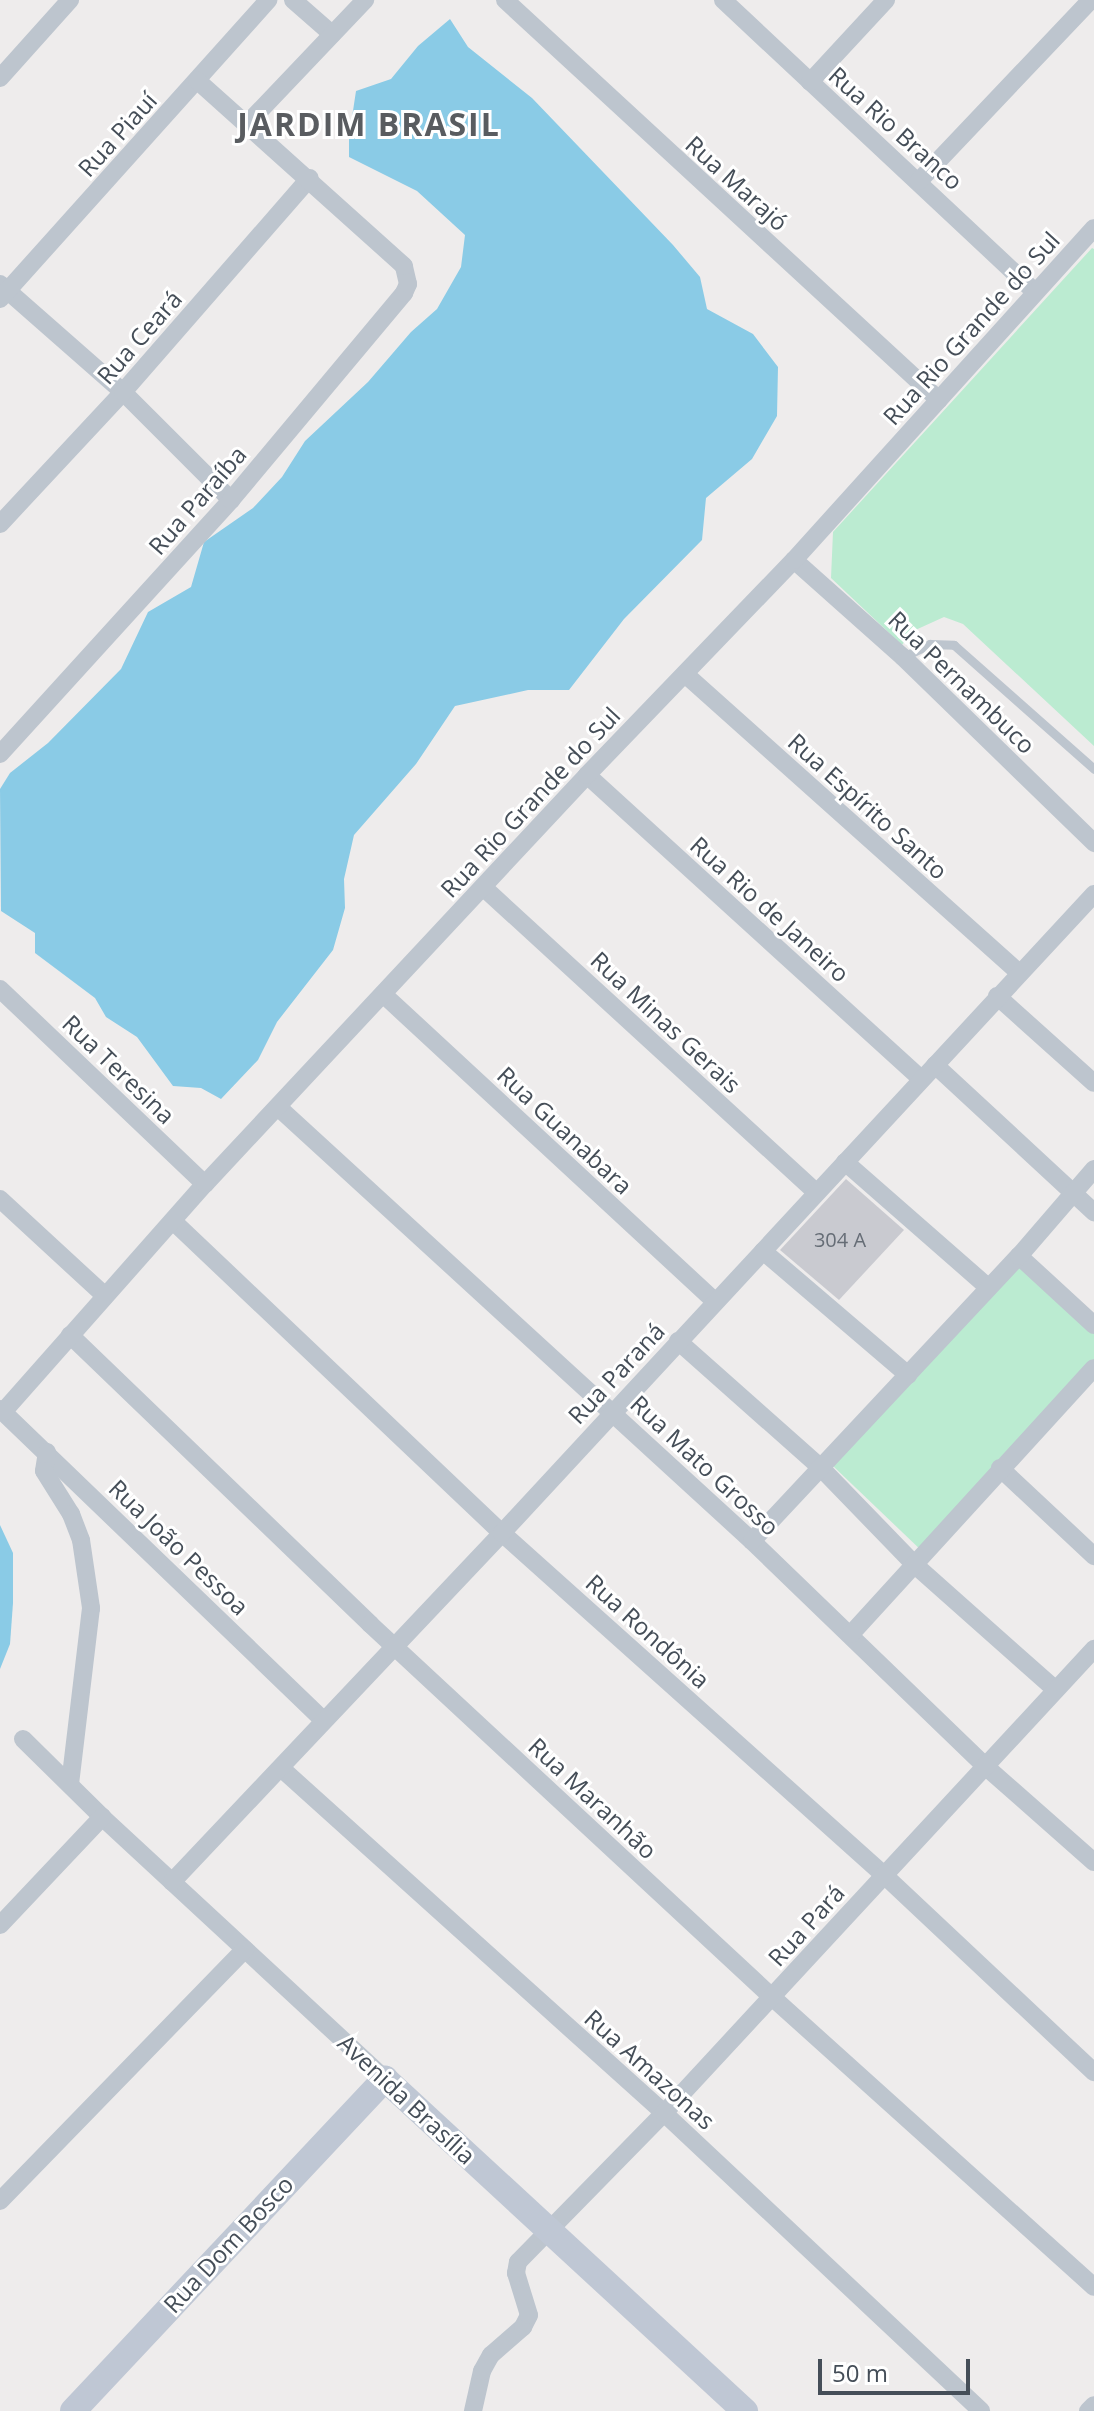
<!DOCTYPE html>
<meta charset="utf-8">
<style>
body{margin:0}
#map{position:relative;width:1094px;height:2411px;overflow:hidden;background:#eeecec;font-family:"Open Sans",sans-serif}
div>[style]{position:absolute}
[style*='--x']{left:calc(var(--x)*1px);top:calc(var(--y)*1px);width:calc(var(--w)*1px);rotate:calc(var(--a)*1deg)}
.green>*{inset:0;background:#bbebd1}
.water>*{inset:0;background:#8acbe6}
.building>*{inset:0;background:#c9cad0}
.lane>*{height:9px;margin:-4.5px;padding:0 4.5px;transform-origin:4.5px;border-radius:4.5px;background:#bdc5ce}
.street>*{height:18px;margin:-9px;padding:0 9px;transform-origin:9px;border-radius:9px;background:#bdc5ce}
.secondary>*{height:26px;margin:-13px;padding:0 13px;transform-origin:13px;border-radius:13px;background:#bfc7d4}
span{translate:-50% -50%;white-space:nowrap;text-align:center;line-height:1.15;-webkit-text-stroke:6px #fff;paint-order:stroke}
.number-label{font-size:20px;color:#666d76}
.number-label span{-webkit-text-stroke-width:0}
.street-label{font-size:24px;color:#454e58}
.district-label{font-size:32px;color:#595c60;font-weight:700;letter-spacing:2px}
.scale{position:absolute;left:818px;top:2359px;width:152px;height:36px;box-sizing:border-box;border:4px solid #454e58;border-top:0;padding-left:10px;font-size:24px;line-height:28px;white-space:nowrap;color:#454e58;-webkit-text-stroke:6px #fff;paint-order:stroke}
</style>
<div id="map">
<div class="green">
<i style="clip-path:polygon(1092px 248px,1094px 249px,1094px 746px,963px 624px,944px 617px,911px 632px,902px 645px,831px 578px,833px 532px)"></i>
<i style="clip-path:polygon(1018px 1266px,1094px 1330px,1094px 1370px,924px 1553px,833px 1466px)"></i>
</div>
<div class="water">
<i style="clip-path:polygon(450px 19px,468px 47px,532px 98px,673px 245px,700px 277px,707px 309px,753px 334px,778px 367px,777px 416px,752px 459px,706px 498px,702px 540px,624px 619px,569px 690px,528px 690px,455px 706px,416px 764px,354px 835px,344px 879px,345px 908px,333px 950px,277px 1022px,258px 1060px,221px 1099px,201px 1088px,173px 1086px,137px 1037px,106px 1017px,95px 998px,35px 953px,35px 933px,1px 911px,0 789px,10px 773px,48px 743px,121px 669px,148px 612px,191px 587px,204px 542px,253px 508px,282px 477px,305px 441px,368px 382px,411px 332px,437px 309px,461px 267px,465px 235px,417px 191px,349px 157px,349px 137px,356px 91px,391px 79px,418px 46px)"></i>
<i style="clip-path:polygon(0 1525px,13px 1553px,13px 1603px,10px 1644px,0 1669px)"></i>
</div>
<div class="building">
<i style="clip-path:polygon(846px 1179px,904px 1230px,839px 1300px,780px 1250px)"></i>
</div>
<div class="lane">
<i style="--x:903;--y:657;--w:30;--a:-26"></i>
<i style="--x:930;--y:644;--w:24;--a:2"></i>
<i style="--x:954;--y:645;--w:187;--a:41.5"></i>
</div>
<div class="street">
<i style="--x:293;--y:0;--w:52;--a:41.1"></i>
<i style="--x:505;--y:0;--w:590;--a:42.67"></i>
<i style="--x:723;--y:0;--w:427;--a:43.1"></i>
<i style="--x:0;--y:78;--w:105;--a:-48.1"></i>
<i style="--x:810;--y:82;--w:112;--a:-47.2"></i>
<i style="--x:248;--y:123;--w:170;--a:-46.4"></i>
<i style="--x:919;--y:181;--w:250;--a:-46.5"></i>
<i style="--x:0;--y:284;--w:164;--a:41.3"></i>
<i style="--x:123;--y:392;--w:153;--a:45"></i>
<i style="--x:0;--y:299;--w:402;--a:-48.1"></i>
<i style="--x:0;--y:524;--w:180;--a:-47"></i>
<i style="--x:123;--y:392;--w:284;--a:-48.9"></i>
<i style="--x:794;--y:560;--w:146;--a:41.7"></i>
<i style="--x:903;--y:657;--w:267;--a:44.2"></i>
<i style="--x:685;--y:674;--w:448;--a:41.8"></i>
<i style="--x:0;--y:754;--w:343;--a:-47.7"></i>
<i style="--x:231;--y:500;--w:270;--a:-50.1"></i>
<i style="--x:404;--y:293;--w:10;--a:-66"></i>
<i style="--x:408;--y:284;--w:18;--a:-103"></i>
<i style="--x:404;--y:266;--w:278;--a:-138.1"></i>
<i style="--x:587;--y:775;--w:452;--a:42.3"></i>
<i style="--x:483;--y:887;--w:452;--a:42.5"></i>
<i style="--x:0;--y:989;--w:283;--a:43.6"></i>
<i style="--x:383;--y:994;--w:452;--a:42.8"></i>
<i style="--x:997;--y:996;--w:130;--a:41.9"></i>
<i style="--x:935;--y:1065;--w:217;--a:42.8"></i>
<i style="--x:279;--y:1108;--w:641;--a:42.47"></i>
<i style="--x:752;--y:1541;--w:324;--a:44"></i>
<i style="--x:985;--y:1766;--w:145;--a:41.4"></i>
<i style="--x:845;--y:1162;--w:190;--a:41.2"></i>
<i style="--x:0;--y:1199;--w:143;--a:42.7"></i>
<i style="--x:174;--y:1222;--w:452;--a:43.5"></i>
<i style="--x:502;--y:1533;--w:513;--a:41.84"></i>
<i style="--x:884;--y:1875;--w:288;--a:43.2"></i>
<i style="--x:763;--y:1251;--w:191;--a:40.5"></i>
<i style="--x:1019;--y:1256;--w:102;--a:42.6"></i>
<i style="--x:70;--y:1335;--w:417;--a:43.9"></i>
<i style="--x:370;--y:1624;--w:548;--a:42.86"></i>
<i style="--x:772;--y:1997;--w:433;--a:42"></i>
<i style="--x:678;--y:1341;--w:191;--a:41.6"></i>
<i style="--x:821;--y:1468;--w:135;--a:45.9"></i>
<i style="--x:915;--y:1565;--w:188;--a:41.6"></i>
<i style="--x:0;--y:1409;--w:448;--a:43.9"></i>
<i style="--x:3;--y:1412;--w:305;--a:-48.5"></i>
<i style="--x:205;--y:1184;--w:560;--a:-46.95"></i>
<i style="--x:587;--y:775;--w:298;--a:-46.1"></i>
<i style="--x:794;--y:560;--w:447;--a:-47.9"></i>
<i style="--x:47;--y:1452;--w:19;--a:99"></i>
<i style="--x:44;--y:1471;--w:51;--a:57.9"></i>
<i style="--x:71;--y:1514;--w:28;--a:69"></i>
<i style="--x:81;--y:1540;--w:69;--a:81.6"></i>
<i style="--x:91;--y:1608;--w:177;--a:96.8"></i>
<i style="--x:1000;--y:1468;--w:129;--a:43.1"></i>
<i style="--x:752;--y:1541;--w:391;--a:-46.9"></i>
<i style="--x:1019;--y:1256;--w:115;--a:-49.2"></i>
<i style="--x:851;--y:1634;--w:360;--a:-47.6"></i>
<i style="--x:23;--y:1739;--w:111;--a:44.6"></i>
<i style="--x:102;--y:1817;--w:386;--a:42.8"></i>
<i style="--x:282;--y:1769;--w:514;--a:42"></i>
<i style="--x:664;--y:2113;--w:435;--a:43.2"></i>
<i style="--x:172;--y:1882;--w:480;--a:-46.6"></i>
<i style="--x:502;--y:1533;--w:871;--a:-47.19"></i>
<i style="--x:0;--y:1925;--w:149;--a:-46.6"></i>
<i style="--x:0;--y:2201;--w:351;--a:-45.8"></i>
<i style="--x:473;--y:2411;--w:41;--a:-77.3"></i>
<i style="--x:482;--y:2371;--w:18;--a:-61"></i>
<i style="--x:491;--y:2355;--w:43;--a:-41.2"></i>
<i style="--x:523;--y:2327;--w:13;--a:-63"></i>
<i style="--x:529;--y:2315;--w:44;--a:-107.2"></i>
<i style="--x:516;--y:2273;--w:11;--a:-80"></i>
<i style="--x:518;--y:2262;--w:209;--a:-45.6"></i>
<i style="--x:664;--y:2113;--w:633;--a:-47.18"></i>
<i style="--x:1088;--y:2411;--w:8;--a:-45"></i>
</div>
<div class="secondary">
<i style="--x:73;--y:2411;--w:456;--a:-46.8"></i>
<i style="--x:385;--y:2079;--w:490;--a:42.7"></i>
</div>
<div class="number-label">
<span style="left:840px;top:1239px">304 A</span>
</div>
<div class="street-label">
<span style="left:896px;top:128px;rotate:42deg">Rua Rio Branco</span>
<span style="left:117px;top:134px;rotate:-48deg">Rua Piauí</span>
<span style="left:737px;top:183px;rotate:42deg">Rua Marajó</span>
<span style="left:971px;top:328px;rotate:-48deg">Rua Rio Grande do Sul</span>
<span style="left:139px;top:337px;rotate:-49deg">Rua Ceará</span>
<span style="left:197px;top:500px;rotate:-49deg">Rua Paraíba</span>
<span style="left:962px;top:682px;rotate:44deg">Rua Pernambuco</span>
<span style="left:530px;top:802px;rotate:-47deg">Rua Rio Grande do Sul</span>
<span style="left:868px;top:806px;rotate:42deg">Rua Espírito Santo</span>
<span style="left:770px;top:909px;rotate:42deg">Rua Rio de Janeiro</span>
<span style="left:666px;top:1022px;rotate:43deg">Rua Minas Gerais</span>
<span style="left:119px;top:1069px;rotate:44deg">Rua Teresina</span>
<span style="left:565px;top:1130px;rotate:43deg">Rua Guanabara</span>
<span style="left:616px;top:1373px;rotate:-47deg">Rua Paraná</span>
<span style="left:705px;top:1465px;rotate:43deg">Rua Mato Grosso</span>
<span style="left:179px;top:1547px;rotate:44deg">Rua João Pessoa</span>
<span style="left:648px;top:1631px;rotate:42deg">Rua Rondônia</span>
<span style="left:593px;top:1798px;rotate:43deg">Rua Maranhão</span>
<span style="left:806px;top:1925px;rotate:-48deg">Rua Pará</span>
<span style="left:650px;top:2069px;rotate:42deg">Rua Amazonas</span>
<span style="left:407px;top:2099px;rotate:43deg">Avenida Brasília</span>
<span style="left:228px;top:2244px;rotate:-47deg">Rua Dom Bosco</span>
</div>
<div class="district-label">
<span style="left:369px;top:124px">JARDIM BRASIL</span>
</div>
<div class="scale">50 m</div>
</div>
